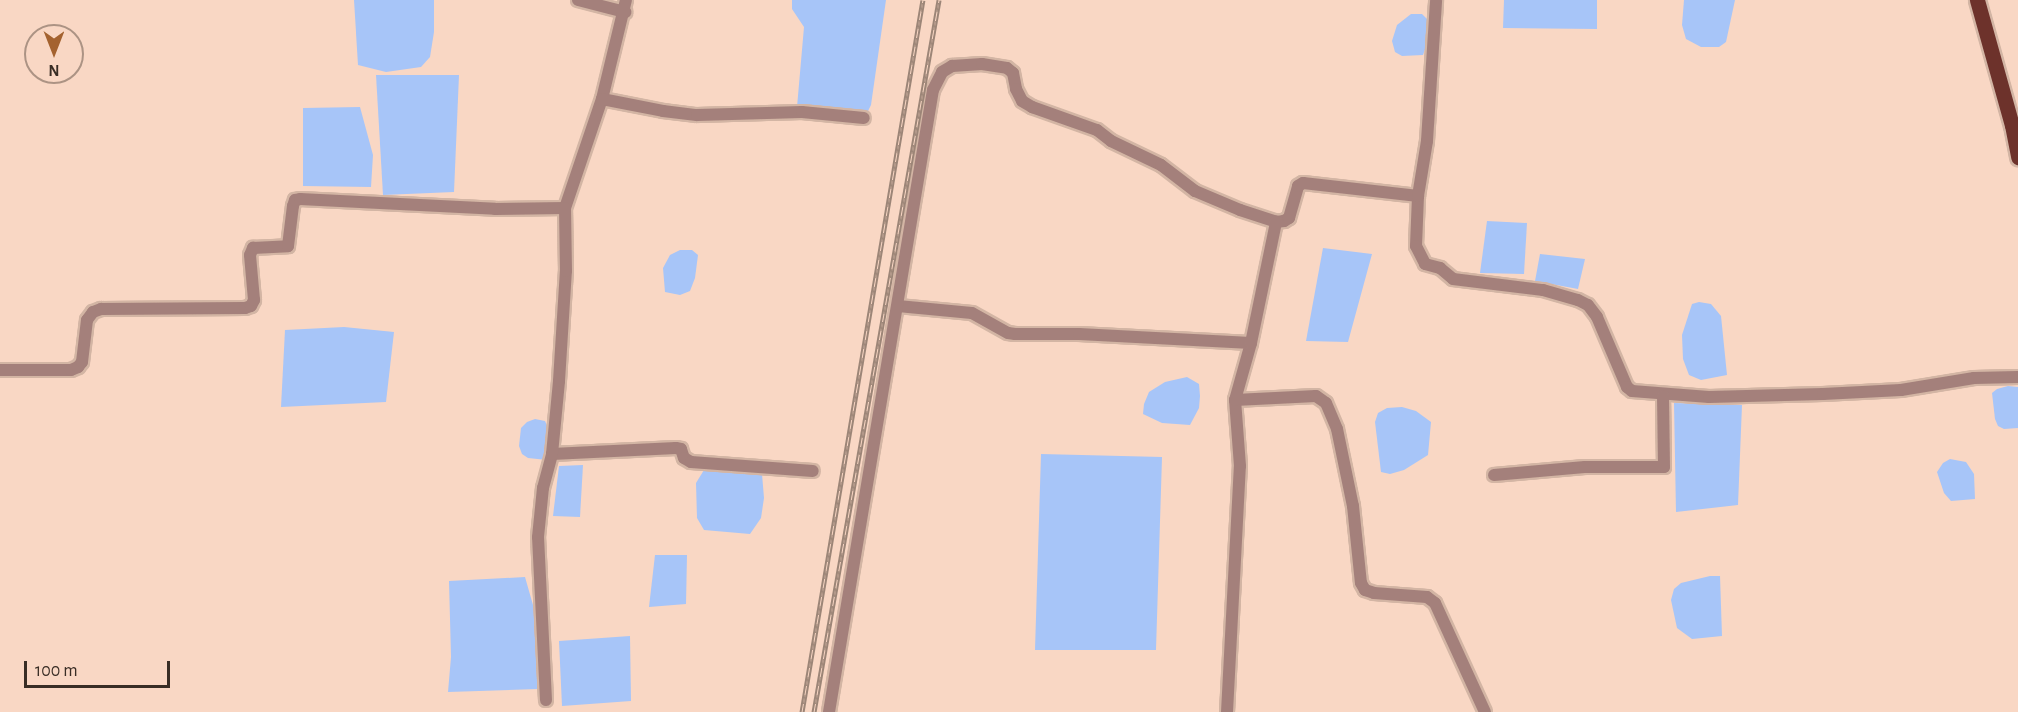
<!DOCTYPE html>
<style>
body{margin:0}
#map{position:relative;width:2018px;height:712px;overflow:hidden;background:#f9d7c4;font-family:"Alegreya Sans",sans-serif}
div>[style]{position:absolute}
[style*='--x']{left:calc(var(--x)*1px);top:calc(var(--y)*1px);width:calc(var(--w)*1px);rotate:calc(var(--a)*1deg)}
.water>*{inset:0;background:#a7c5f8}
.roads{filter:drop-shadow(2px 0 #d3b5a4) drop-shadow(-2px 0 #d3b5a4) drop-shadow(0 2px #d3b5a4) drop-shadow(0 -2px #d3b5a4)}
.minor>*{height:12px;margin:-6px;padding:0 6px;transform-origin:6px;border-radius:6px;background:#a4807b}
.major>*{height:15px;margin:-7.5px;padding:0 7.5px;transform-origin:7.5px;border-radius:7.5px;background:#6d322b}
.rail>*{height:5px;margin-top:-2.5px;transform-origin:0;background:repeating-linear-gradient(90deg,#f9d7c4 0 9px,#9c8577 0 18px);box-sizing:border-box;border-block:2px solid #9c8577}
span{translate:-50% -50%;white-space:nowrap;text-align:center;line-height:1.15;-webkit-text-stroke:4.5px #f9d7c4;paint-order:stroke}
.north{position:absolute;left:24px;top:24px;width:60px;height:60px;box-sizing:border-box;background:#f9d7c4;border:2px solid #ac9384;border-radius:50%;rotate:180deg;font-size:16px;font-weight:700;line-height:24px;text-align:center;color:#392d25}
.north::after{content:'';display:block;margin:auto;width:21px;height:27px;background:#a4622f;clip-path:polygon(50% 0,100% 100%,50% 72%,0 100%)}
.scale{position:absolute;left:24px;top:661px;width:146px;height:27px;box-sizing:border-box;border:3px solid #392d25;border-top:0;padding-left:8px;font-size:18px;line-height:21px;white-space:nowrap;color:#392d25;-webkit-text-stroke:4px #f9d7c4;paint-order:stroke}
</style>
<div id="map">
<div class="water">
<i style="clip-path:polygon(354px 0,434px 0,434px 32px,430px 57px,421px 67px,386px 72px,358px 65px)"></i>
<i style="clip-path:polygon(792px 0,886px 0,871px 105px,868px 111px,858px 114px,797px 107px,804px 27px,792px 9px)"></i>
<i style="clip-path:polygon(1504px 0,1597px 0,1597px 29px,1503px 28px)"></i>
<i style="clip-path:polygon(1684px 0,1735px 0,1726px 42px,1719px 47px,1701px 47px,1686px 39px,1682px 25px)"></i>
<i style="clip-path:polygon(1411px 14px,1422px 14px,1429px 21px,1428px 41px,1423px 55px,1402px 56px,1395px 52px,1392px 41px,1397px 25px)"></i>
<i style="clip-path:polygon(376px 75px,459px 75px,454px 192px,383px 195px)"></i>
<i style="clip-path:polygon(360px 107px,373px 155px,371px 187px,303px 186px,303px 108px)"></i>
<i style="clip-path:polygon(1487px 221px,1527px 223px,1524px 274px,1480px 273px)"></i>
<i style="clip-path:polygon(1323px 248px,1372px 254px,1348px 342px,1306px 341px)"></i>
<i style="clip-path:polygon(680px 250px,692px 250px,698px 255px,695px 278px,690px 291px,680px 295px,665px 292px,663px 268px,670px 255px)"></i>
<i style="clip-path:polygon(1540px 254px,1585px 259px,1578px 289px,1535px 281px)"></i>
<i style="clip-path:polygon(1699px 302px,1711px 304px,1721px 316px,1727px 375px,1701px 380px,1689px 375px,1683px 359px,1682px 335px,1692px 304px)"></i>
<i style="clip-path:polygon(344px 327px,394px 332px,386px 402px,281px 407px,285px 330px)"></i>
<i style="clip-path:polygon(1187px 377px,1199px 384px,1200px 396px,1199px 408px,1190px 425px,1162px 423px,1143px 414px,1144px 404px,1149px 392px,1165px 382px)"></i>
<i style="clip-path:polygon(2008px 386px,2018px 387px,2018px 428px,2004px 429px,1998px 426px,1995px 419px,1992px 393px,1997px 389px)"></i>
<i style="clip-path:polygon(1674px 403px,1742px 405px,1738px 505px,1676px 512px)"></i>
<i style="clip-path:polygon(1402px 407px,1416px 411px,1431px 422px,1428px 455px,1404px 470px,1390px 474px,1381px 472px,1375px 422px,1378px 413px,1387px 408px)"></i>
<i style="clip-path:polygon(535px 419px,545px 421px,549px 430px,547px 460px,528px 458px,522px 454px,519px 446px,521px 428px,527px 422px)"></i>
<i style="clip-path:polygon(1041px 454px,1162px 457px,1156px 650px,1035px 650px)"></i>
<i style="clip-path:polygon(1950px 459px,1966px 462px,1974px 474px,1975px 499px,1951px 501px,1944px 493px,1937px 472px,1943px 463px)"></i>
<i style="clip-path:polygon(583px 465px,580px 517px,553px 516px,559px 466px)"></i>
<i style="clip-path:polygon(717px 467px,762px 474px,764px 498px,761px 518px,750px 534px,704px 530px,697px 518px,696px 483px,704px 470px)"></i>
<i style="clip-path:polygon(655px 555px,687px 555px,686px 604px,649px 607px)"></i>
<i style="clip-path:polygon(1710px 576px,1720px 576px,1722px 636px,1692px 639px,1677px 628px,1671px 600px,1674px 589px,1681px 583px)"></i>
<i style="clip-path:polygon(525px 577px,543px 640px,538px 689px,448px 692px,451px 657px,449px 581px)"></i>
<i style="clip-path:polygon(630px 636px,631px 701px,562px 706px,559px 641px)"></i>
</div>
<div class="roads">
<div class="minor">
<i style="--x:578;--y:0;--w:49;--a:14.3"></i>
<i style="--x:602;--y:99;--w:102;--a:-76.4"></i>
<i style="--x:1418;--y:196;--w:50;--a:92.3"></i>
<i style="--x:1416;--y:246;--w:20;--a:63"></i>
<i style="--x:1425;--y:264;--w:16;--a:15"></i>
<i style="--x:1440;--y:268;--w:17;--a:40"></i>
<i style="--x:1453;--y:279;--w:91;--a:7"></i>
<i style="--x:1543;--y:290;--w:36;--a:16"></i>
<i style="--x:1578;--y:300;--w:11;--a:27"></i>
<i style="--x:1588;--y:305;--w:15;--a:53"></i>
<i style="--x:1597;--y:317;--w:76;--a:66.8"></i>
<i style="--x:1627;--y:387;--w:6;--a:39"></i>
<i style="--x:1632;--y:391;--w:77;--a:4.5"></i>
<i style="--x:1709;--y:397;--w:114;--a:-1.5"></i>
<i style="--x:1823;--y:394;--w:78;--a:-2.9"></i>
<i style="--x:1901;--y:390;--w:74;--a:-9.3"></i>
<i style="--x:1974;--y:378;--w:44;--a:-1.3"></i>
<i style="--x:898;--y:306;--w:74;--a:5.4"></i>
<i style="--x:972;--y:313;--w:41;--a:29.1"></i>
<i style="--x:1008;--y:333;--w:7;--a:8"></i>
<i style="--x:1015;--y:334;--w:64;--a:0"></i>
<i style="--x:1079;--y:334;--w:172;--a:3"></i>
<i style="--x:0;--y:370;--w:71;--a:0"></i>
<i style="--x:71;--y:370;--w:8;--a:-23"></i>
<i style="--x:78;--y:367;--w:6;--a:-51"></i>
<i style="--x:82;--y:362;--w:42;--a:-83.2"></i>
<i style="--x:87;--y:320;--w:10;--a:-53"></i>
<i style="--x:93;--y:312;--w:9;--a:-21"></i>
<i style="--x:101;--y:309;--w:144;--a:-0.4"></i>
<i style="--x:245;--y:308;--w:6;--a:-18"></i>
<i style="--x:251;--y:306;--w:7;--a:-63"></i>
<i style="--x:254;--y:300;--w:45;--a:-95.1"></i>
<i style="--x:250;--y:255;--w:8;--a:-67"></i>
<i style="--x:253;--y:248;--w:35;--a:-3"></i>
<i style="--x:288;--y:246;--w:40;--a:-82.9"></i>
<i style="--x:293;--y:206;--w:6;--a:-72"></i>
<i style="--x:295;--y:200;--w:5;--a:-11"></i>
<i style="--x:300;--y:199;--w:195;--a:2.9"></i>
<i style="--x:495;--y:209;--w:70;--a:-0.8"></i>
<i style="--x:565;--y:208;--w:115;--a:-71.3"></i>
<i style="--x:602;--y:99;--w:62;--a:11.1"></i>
<i style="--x:663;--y:111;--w:34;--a:7"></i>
<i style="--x:697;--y:115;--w:105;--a:-1.6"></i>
<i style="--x:802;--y:112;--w:62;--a:5.5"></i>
<i style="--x:1235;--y:400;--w:81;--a:-2.8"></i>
<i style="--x:1316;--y:396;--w:12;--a:35"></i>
<i style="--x:1326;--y:403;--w:28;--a:67"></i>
<i style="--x:1337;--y:429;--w:79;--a:78.3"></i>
<i style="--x:1353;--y:506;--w:77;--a:84.1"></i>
<i style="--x:1361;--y:583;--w:8;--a:60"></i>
<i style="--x:1365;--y:590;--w:9;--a:18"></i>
<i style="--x:1374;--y:593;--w:53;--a:4.3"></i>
<i style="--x:1427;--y:597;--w:10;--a:37"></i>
<i style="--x:1435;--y:603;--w:120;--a:65.4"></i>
<i style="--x:552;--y:454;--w:124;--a:-2.8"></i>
<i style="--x:676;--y:448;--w:5;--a:11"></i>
<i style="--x:681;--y:449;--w:9;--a:72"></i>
<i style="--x:684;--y:458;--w:8;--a:30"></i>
<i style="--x:691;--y:462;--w:122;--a:4.2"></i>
<i style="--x:1494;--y:475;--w:91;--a:-5"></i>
<i style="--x:1585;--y:467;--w:79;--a:0"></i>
<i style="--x:1664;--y:467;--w:71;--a:-90.8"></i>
<i style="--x:546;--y:700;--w:163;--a:-92.8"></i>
<i style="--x:538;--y:537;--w:49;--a:-84.2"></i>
<i style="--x:543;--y:488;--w:35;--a:-75"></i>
<i style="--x:552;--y:454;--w:73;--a:-84.5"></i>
<i style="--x:559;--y:381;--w:110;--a:-86.4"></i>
<i style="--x:566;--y:271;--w:63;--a:-90.9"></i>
<i style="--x:829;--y:712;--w:631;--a:-80.51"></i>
<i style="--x:933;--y:90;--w:20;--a:-63"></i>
<i style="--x:942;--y:72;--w:12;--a:-31"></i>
<i style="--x:952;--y:66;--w:30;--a:-4"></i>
<i style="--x:982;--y:64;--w:25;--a:9"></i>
<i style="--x:1007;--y:68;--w:8;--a:40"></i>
<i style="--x:1013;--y:73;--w:16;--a:79"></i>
<i style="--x:1016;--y:89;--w:13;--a:63"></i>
<i style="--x:1022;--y:101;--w:12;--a:31"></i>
<i style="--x:1032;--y:107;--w:69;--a:19.5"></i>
<i style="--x:1097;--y:130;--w:18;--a:38"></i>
<i style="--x:1111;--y:141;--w:55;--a:25.6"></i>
<i style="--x:1161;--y:165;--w:43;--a:37.4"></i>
<i style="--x:1195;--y:191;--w:49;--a:22.9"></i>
<i style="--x:1240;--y:210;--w:38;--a:18"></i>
<i style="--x:1276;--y:222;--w:8;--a:-7"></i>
<i style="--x:1284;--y:221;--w:6;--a:-31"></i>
<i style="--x:1289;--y:218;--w:33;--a:-74"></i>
<i style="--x:1298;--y:186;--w:6;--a:-31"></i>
<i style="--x:1303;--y:183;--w:116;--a:6.4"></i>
<i style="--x:1418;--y:196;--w:56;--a:-80.7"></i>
<i style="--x:1427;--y:141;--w:141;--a:-86.3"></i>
<i style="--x:1227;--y:712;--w:246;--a:-87"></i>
<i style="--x:1240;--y:466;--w:66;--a:-94.3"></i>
<i style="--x:1235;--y:400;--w:59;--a:-74.3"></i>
<i style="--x:1251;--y:343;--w:124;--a:-78.3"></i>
</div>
<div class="major">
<i style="--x:1977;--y:0;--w:130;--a:74.4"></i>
<i style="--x:2012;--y:125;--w:33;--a:79"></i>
</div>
</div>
<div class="rail">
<i style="--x:802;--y:712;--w:722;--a:-80.36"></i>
<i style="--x:814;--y:712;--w:723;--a:-80.04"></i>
</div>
<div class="north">N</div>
<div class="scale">100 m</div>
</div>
